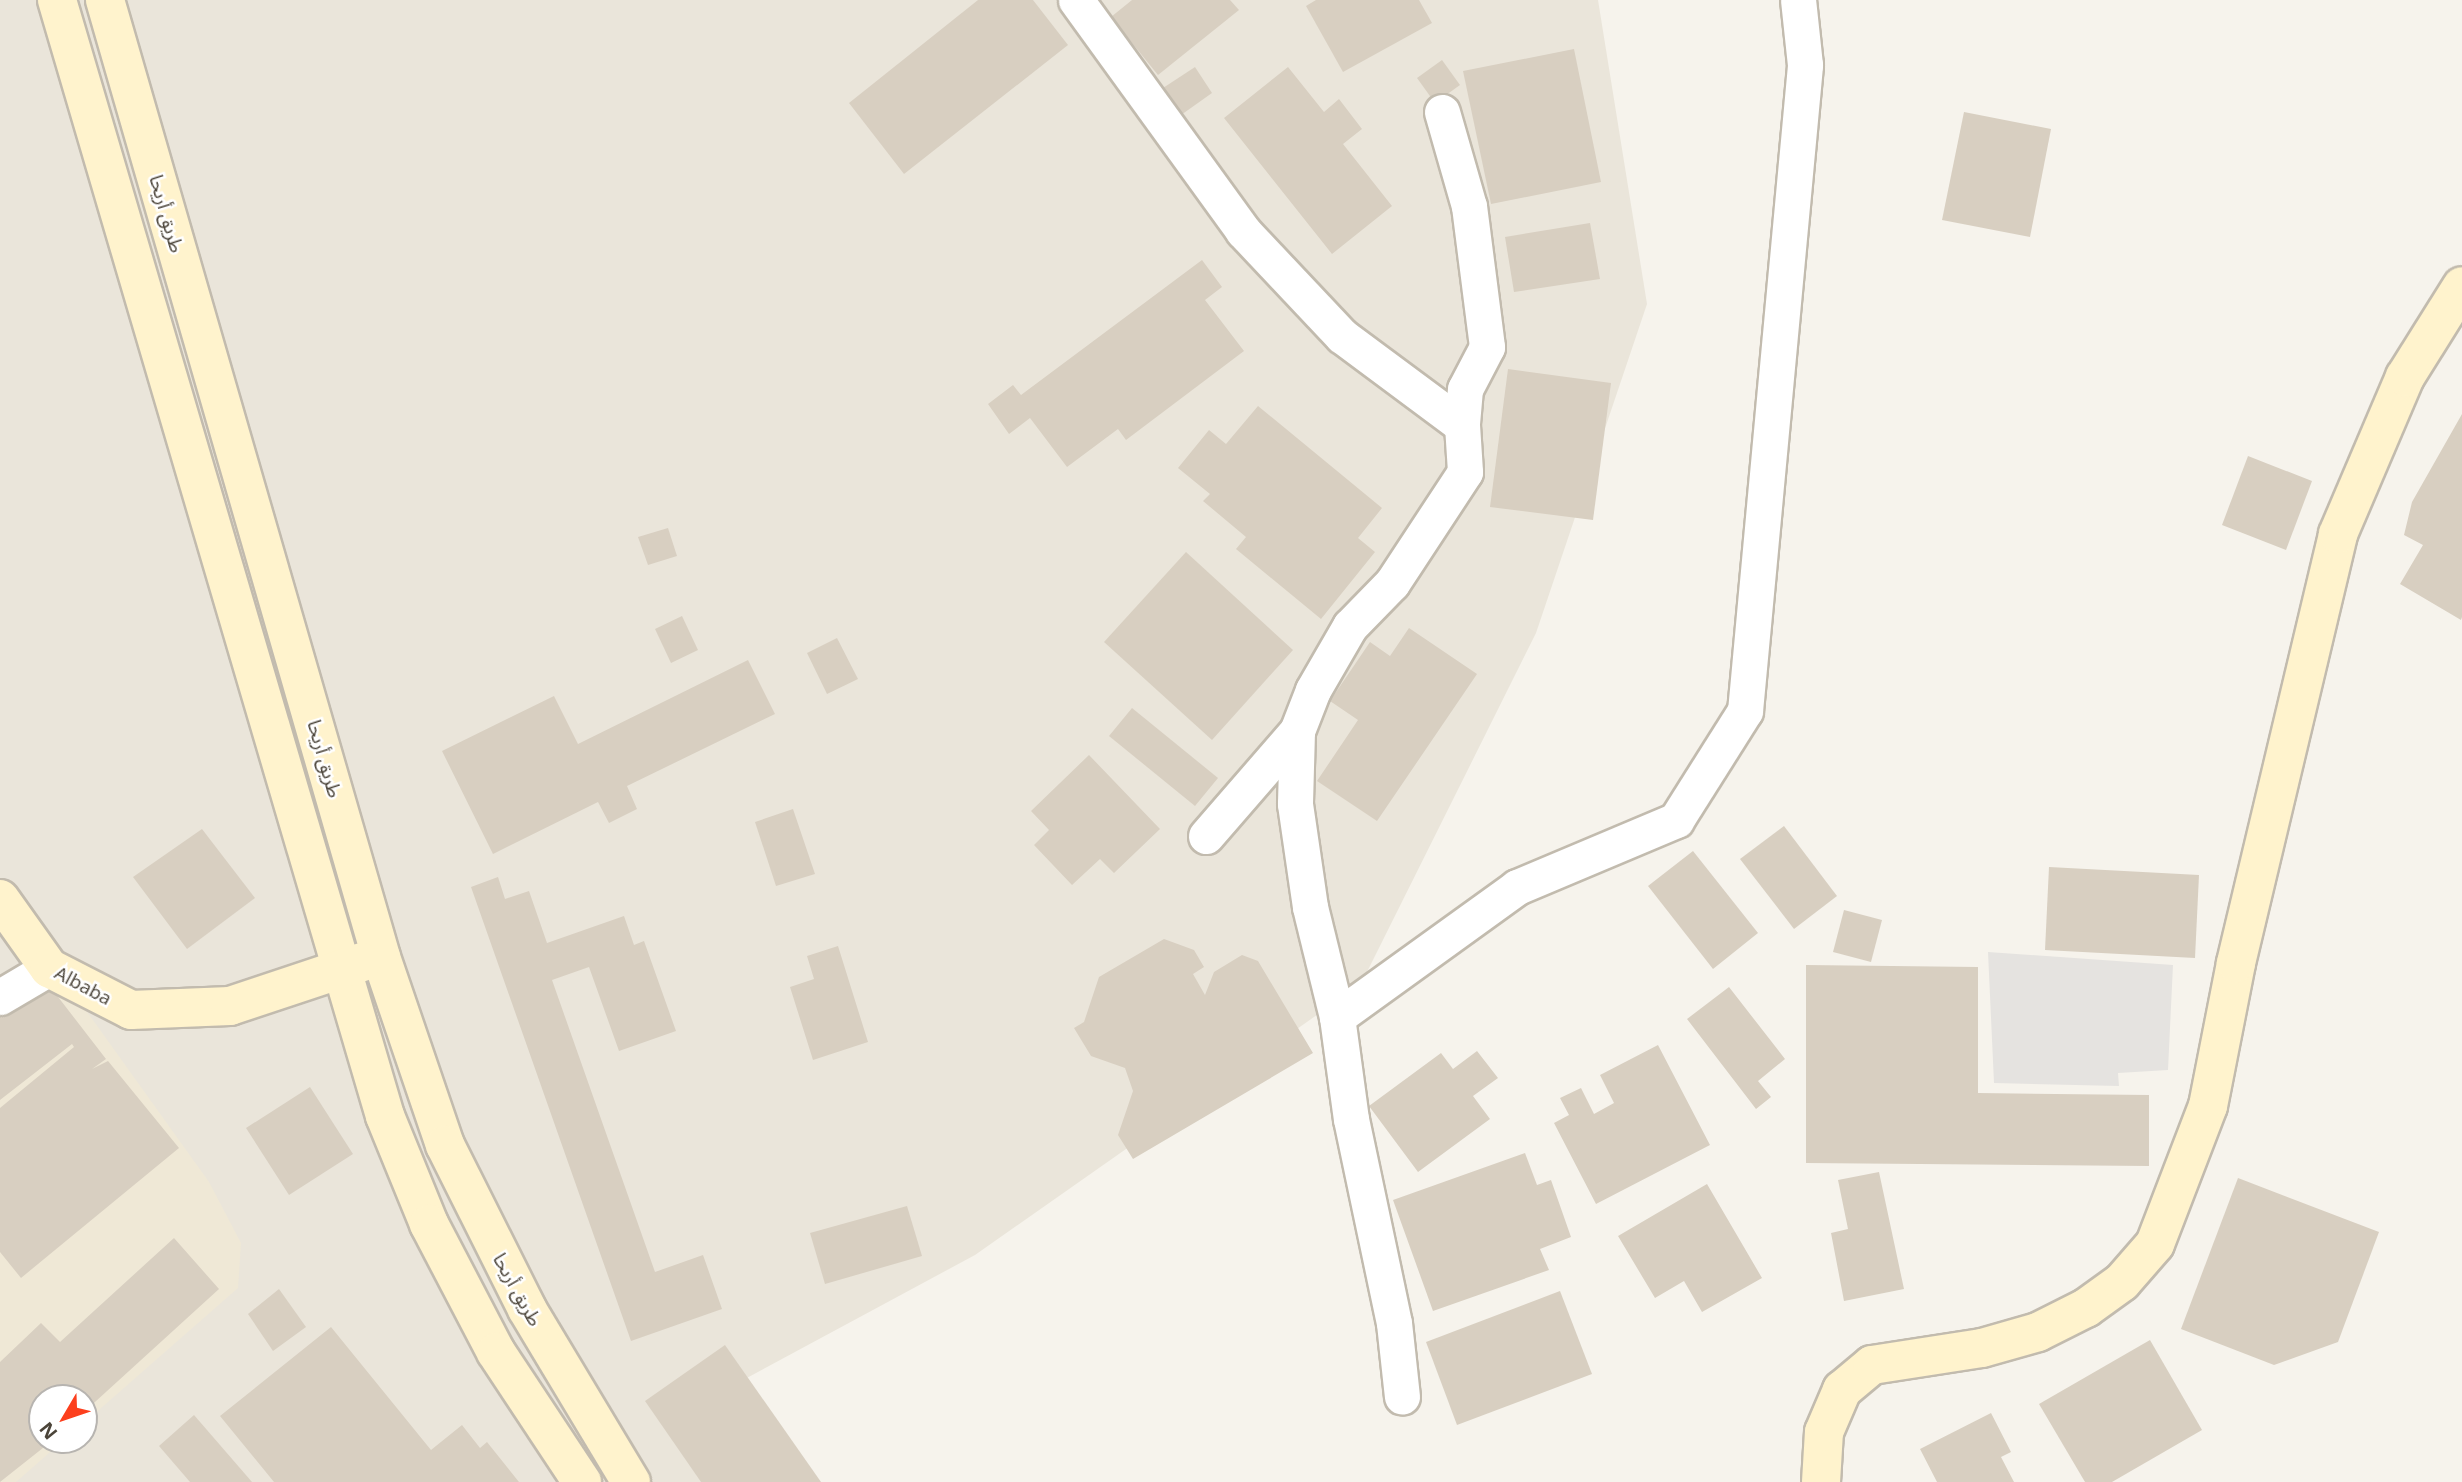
<!DOCTYPE html>
<meta charset="utf-8">
<style>
body{margin:0}
#map{position:relative;width:2462px;height:1482px;overflow:hidden;background:#f6f3ec;font-family:"Open Sans","Noto Sans Arabic",sans-serif}
div>[style]{position:absolute}
[style*='--x']{left:calc(var(--x)*1px);top:calc(var(--y)*1px);width:calc(var(--w)*1px);rotate:calc(var(--a)*1deg)}
.residential>*{inset:0;background:#eae5da}
.education>*{inset:0;background:#efe8d6}
.parking>*{inset:0;background:#e5e3e0}
.building>*{inset:0;background:#d8cfc1}
.roads{filter:drop-shadow(2px 0 #c2bbae) drop-shadow(-2px 0 #c2bbae) drop-shadow(0 2px #c2bbae) drop-shadow(0 -2px #c2bbae)}
.street>*{height:35px;margin:-17.5px;padding:0 17.5px;transform-origin:17.5px;border-radius:17.5px;background:#fff}
.secondary>*{height:38px;margin:-19px;padding:0 19px;transform-origin:19px;border-radius:19px;background:#fff3cd}
span{translate:-50% -50%;white-space:nowrap;text-align:center;line-height:1.15;-webkit-text-stroke:5px #fff;paint-order:stroke}
.street-label{font-size:19px;color:#4b4439}
.north{position:absolute;left:28px;top:1384px;width:70px;height:70px;box-sizing:border-box;background:#fff;border:2px solid #b7b4b0;border-radius:50%;rotate:231deg;font-size:19px;font-weight:700;line-height:28px;text-align:center;color:#4b4439}
.north::after{content:'';display:block;margin:auto;width:24px;height:32px;background:#fc3f1d;clip-path:polygon(50% 0,100% 100%,50% 72%,0 100%)}
</style>
<div id="map">
<div class="residential">
<i style="clip-path:polygon(evenodd,0 0,1598px 0,1647px 304px,1536px 633px,1361px 984px,975px 1255px,743px 1380px,799px 1482px,0 1482px,0 0,42px 1398px,84px 1398px,84px 1440px,42px 1440px,42px 1398px)"></i>
</div>
<div class="education">
<i style="clip-path:polygon(42px 986px,80px 1002px,209px 1182px,241px 1243px,238px 1288px,84px 1423px,84px 1398px,42px 1398px,42px 1440px,64px 1440px,16px 1482px,0 1482px,0 1010px)"></i>
</div>
<div class="parking">
<i style="clip-path:polygon(1988px 952px,2173px 965px,2168px 1070px,2118px 1073px,2119px 1086px,1994px 1083px)"></i>
</div>
<div class="building">
<i style="clip-path:polygon(978px 0,1033px 0,1068px 45px,904px 174px,849px 103px)"></i>
<i style="clip-path:polygon(1132px 0,1230px 0,1239px 10px,1158px 75px,1111px 17px)"></i>
<i style="clip-path:polygon(1316px 0,1419px 0,1432px 23px,1343px 72px,1306px 6px)"></i>
<i style="clip-path:polygon(1574px 49px,1601px 182px,1491px 204px,1463px 71px)"></i>
<i style="clip-path:polygon(1442px 60px,1460px 85px,1435px 103px,1417px 78px)"></i>
<i style="clip-path:polygon(1195px 67px,1212px 93px,1181px 115px,1163px 88px)"></i>
<i style="clip-path:polygon(1288px 67px,1324px 112px,1339px 99px,1362px 129px,1343px 144px,1392px 206px,1332px 254px,1224px 118px)"></i>
<i style="clip-path:polygon(1964px 112px,2051px 129px,2030px 237px,1942px 220px)"></i>
<i style="clip-path:polygon(1590px 223px,1600px 279px,1514px 292px,1505px 237px)"></i>
<i style="clip-path:polygon(1202px 260px,1222px 287px,1205px 300px,1244px 351px,1126px 440px,1118px 429px,1067px 467px,1030px 418px,1009px 434px,988px 404px,1013px 385px,1021px 395px)"></i>
<i style="clip-path:polygon(1508px 369px,1611px 383px,1593px 520px,1490px 507px)"></i>
<i style="clip-path:polygon(1258px 406px,1382px 508px,1358px 538px,1375px 552px,1321px 619px,1236px 549px,1246px 537px,1203px 501px,1210px 494px,1178px 468px,1209px 430px,1226px 444px)"></i>
<i style="clip-path:polygon(2462px 414px,2462px 617px,2461px 620px,2400px 584px,2423px 545px,2404px 535px,2412px 502px)"></i>
<i style="clip-path:polygon(2248px 456px,2312px 481px,2286px 550px,2222px 525px)"></i>
<i style="clip-path:polygon(668px 528px,677px 556px,648px 565px,638px 537px)"></i>
<i style="clip-path:polygon(1186px 552px,1293px 650px,1212px 740px,1104px 642px)"></i>
<i style="clip-path:polygon(682px 616px,698px 650px,671px 663px,655px 629px)"></i>
<i style="clip-path:polygon(1409px 628px,1477px 674px,1377px 821px,1317px 781px,1358px 720px,1330px 701px,1370px 642px,1390px 656px)"></i>
<i style="clip-path:polygon(837px 638px,858px 679px,827px 694px,807px 653px)"></i>
<i style="clip-path:polygon(748px 660px,775px 714px,627px 786px,637px 809px,609px 823px,598px 802px,493px 854px,442px 751px,554px 696px,578px 744px)"></i>
<i style="clip-path:polygon(1132px 708px,1218px 778px,1195px 806px,1109px 736px)"></i>
<i style="clip-path:polygon(1089px 755px,1160px 829px,1114px 873px,1100px 859px,1072px 885px,1034px 845px,1049px 830px,1031px 811px)"></i>
<i style="clip-path:polygon(793px 809px,815px 874px,776px 886px,755px 822px)"></i>
<i style="clip-path:polygon(1784px 826px,1837px 896px,1794px 929px,1740px 859px)"></i>
<i style="clip-path:polygon(202px 829px,255px 898px,187px 949px,133px 877px)"></i>
<i style="clip-path:polygon(1693px 851px,1758px 933px,1713px 969px,1648px 886px)"></i>
<i style="clip-path:polygon(2049px 867px,2199px 875px,2195px 958px,2045px 950px)"></i>
<i style="clip-path:polygon(498px 877px,505px 899px,529px 891px,547px 943px,624px 916px,634px 945px,644px 941px,676px 1031px,619px 1051px,589px 967px,552px 980px,655px 1272px,703px 1255px,722px 1309px,631px 1341px,471px 887px)"></i>
<i style="clip-path:polygon(1844px 910px,1882px 920px,1871px 962px,1833px 952px)"></i>
<i style="clip-path:polygon(1164px 939px,1194px 950px,1204px 967px,1193px 974px,1205px 995px,1214px 972px,1242px 955px,1258px 961px,1313px 1053px,1133px 1159px,1118px 1135px,1133px 1091px,1125px 1068px,1091px 1056px,1074px 1028px,1084px 1022px,1099px 977px)"></i>
<i style="clip-path:polygon(838px 946px,868px 1042px,813px 1060px,790px 987px,814px 979px,807px 956px)"></i>
<i style="clip-path:polygon(1806px 965px,1978px 967px,1978px 1093px,2149px 1095px,2149px 1166px,1806px 1163px)"></i>
<i style="clip-path:polygon(45px 980px,106px 1059px,92px 1069px,108px 1061px,179px 1148px,21px 1278px,0 1252px,0 1108px,74px 1047px,72px 1044px,0 1100px,0 1015px)"></i>
<i style="clip-path:polygon(1729px 987px,1785px 1059px,1758px 1081px,1771px 1097px,1756px 1109px,1687px 1019px)"></i>
<i style="clip-path:polygon(1658px 1045px,1710px 1145px,1596px 1204px,1554px 1123px,1569px 1115px,1560px 1098px,1581px 1088px,1594px 1114px,1614px 1103px,1600px 1075px)"></i>
<i style="clip-path:polygon(1477px 1051px,1498px 1078px,1473px 1096px,1490px 1119px,1418px 1172px,1369px 1106px,1441px 1053px,1453px 1069px)"></i>
<i style="clip-path:polygon(310px 1087px,353px 1154px,289px 1195px,246px 1128px)"></i>
<i style="clip-path:polygon(1525px 1153px,1537px 1185px,1551px 1180px,1571px 1237px,1540px 1249px,1549px 1270px,1433px 1311px,1393px 1200px)"></i>
<i style="clip-path:polygon(1879px 1172px,1904px 1289px,1844px 1301px,1831px 1233px,1848px 1229px,1838px 1180px)"></i>
<i style="clip-path:polygon(2238px 1178px,2379px 1232px,2338px 1342px,2274px 1365px,2181px 1329px)"></i>
<i style="clip-path:polygon(1707px 1184px,1762px 1278px,1702px 1312px,1684px 1281px,1655px 1298px,1618px 1236px)"></i>
<i style="clip-path:polygon(907px 1206px,922px 1256px,825px 1284px,810px 1233px)"></i>
<i style="clip-path:polygon(174px 1238px,219px 1289px,84px 1412px,84px 1398px,42px 1398px,42px 1440px,53px 1440px,0 1482px,0 1362px,41px 1323px,60px 1342px)"></i>
<i style="clip-path:polygon(279px 1289px,306px 1327px,273px 1351px,248px 1314px)"></i>
<i style="clip-path:polygon(1560px 1291px,1592px 1374px,1457px 1425px,1426px 1342px)"></i>
<i style="clip-path:polygon(331px 1327px,431px 1450px,462px 1425px,480px 1448px,487px 1442px,519px 1482px,274px 1482px,220px 1416px)"></i>
<i style="clip-path:polygon(2150px 1340px,2202px 1430px,2112px 1482px,2085px 1482px,2039px 1404px)"></i>
<i style="clip-path:polygon(725px 1345px,821px 1482px,701px 1482px,645px 1401px)"></i>
<i style="clip-path:polygon(1991px 1413px,2011px 1452px,2001px 1457px,2014px 1482px,1937px 1482px,1920px 1449px)"></i>
<i style="clip-path:polygon(194px 1415px,252px 1482px,190px 1482px,159px 1446px)"></i>
</div>
<div class="roads">
<div class="street">
<i style="--x:1076;--y:0;--w:285;--a:54.1"></i>
<i style="--x:1243;--y:231;--w:144;--a:46.7"></i>
<i style="--x:1342;--y:336;--w:149;--a:36.6"></i>
<i style="--x:1462;--y:425;--w:47;--a:86.3"></i>
<i style="--x:1465;--y:472;--w:133;--a:123.3"></i>
<i style="--x:1392;--y:583;--w:60;--a:134.3"></i>
<i style="--x:1350;--y:626;--w:74;--a:120"></i>
<i style="--x:1313;--y:690;--w:44;--a:111.3"></i>
<i style="--x:1297;--y:731;--w:139;--a:130.9"></i>
<i style="--x:1442;--y:112;--w:98;--a:74"></i>
<i style="--x:1469;--y:206;--w:142;--a:82.7"></i>
<i style="--x:1487;--y:347;--w:47;--a:117.6"></i>
<i style="--x:1465;--y:389;--w:36;--a:95"></i>
<i style="--x:1297;--y:731;--w:73;--a:91.6"></i>
<i style="--x:1295;--y:804;--w:104;--a:81.7"></i>
<i style="--x:1310;--y:907;--w:113;--a:76.2"></i>
<i style="--x:1337;--y:1017;--w:103;--a:82.2"></i>
<i style="--x:1351;--y:1119;--w:208;--a:78.1"></i>
<i style="--x:1394;--y:1323;--w:74;--a:83.8"></i>
<i style="--x:0;--y:997;--w:57;--a:-30.6"></i>
<i style="--x:1337;--y:1017;--w:222;--a:-35.8"></i>
<i style="--x:1517;--y:887;--w:173;--a:-22.8"></i>
<i style="--x:1676;--y:820;--w:129;--a:-57.7"></i>
<i style="--x:1745;--y:711;--w:649;--a:-84.69"></i>
<i style="--x:1805;--y:65;--w:65;--a:-96.1"></i>
</div>
<div class="secondary">
<i style="--x:57;--y:0;--w:1163;--a:73.62"></i>
<i style="--x:385;--y:1116;--w:117;--a:67.8"></i>
<i style="--x:429;--y:1224;--w:144;--a:62.4"></i>
<i style="--x:496;--y:1352;--w:156;--a:56.5"></i>
<i style="--x:105;--y:0;--w:996;--a:73.91"></i>
<i style="--x:381;--y:957;--w:199;--a:71.2"></i>
<i style="--x:445;--y:1145;--w:183;--a:63.4"></i>
<i style="--x:527;--y:1309;--w:202;--a:59"></i>
<i style="--x:0;--y:899;--w:85;--a:54.6"></i>
<i style="--x:49;--y:968;--w:92;--a:27.1"></i>
<i style="--x:131;--y:1010;--w:99;--a:-2.3"></i>
<i style="--x:230;--y:1006;--w:139;--a:-18.4"></i>
<i style="--x:1821;--y:1482;--w:50;--a:-86.6"></i>
<i style="--x:1824;--y:1432;--w:46;--a:-66.8"></i>
<i style="--x:1842;--y:1390;--w:39;--a:-40"></i>
<i style="--x:1872;--y:1365;--w:111;--a:-8.8"></i>
<i style="--x:1982;--y:1348;--w:58;--a:-15.9"></i>
<i style="--x:2038;--y:1332;--w:54;--a:-26.6"></i>
<i style="--x:2086;--y:1308;--w:44;--a:-35.8"></i>
<i style="--x:2122;--y:1282;--w:50;--a:-49"></i>
<i style="--x:2155;--y:1244;--w:148;--a:-69"></i>
<i style="--x:2208;--y:1106;--w:146;--a:-78.9"></i>
<i style="--x:2236;--y:963;--w:441;--a:-76.6"></i>
<i style="--x:2338;--y:534;--w:171;--a:-66.9"></i>
<i style="--x:2405;--y:377;--w:107;--a:-57.9"></i>
</div>
</div>
<div class="street-label">
<span style="left:166px;top:214px;rotate:74deg">طريق أريحا</span>
<span style="left:324px;top:759px;rotate:74deg">طريق أريحا</span>
<span style="left:83px;top:986px;rotate:28deg">Albaba</span>
<span style="left:517px;top:1290px;rotate:61deg">طريق أريحا</span>
</div>
<div class="north">N</div>
</div>
